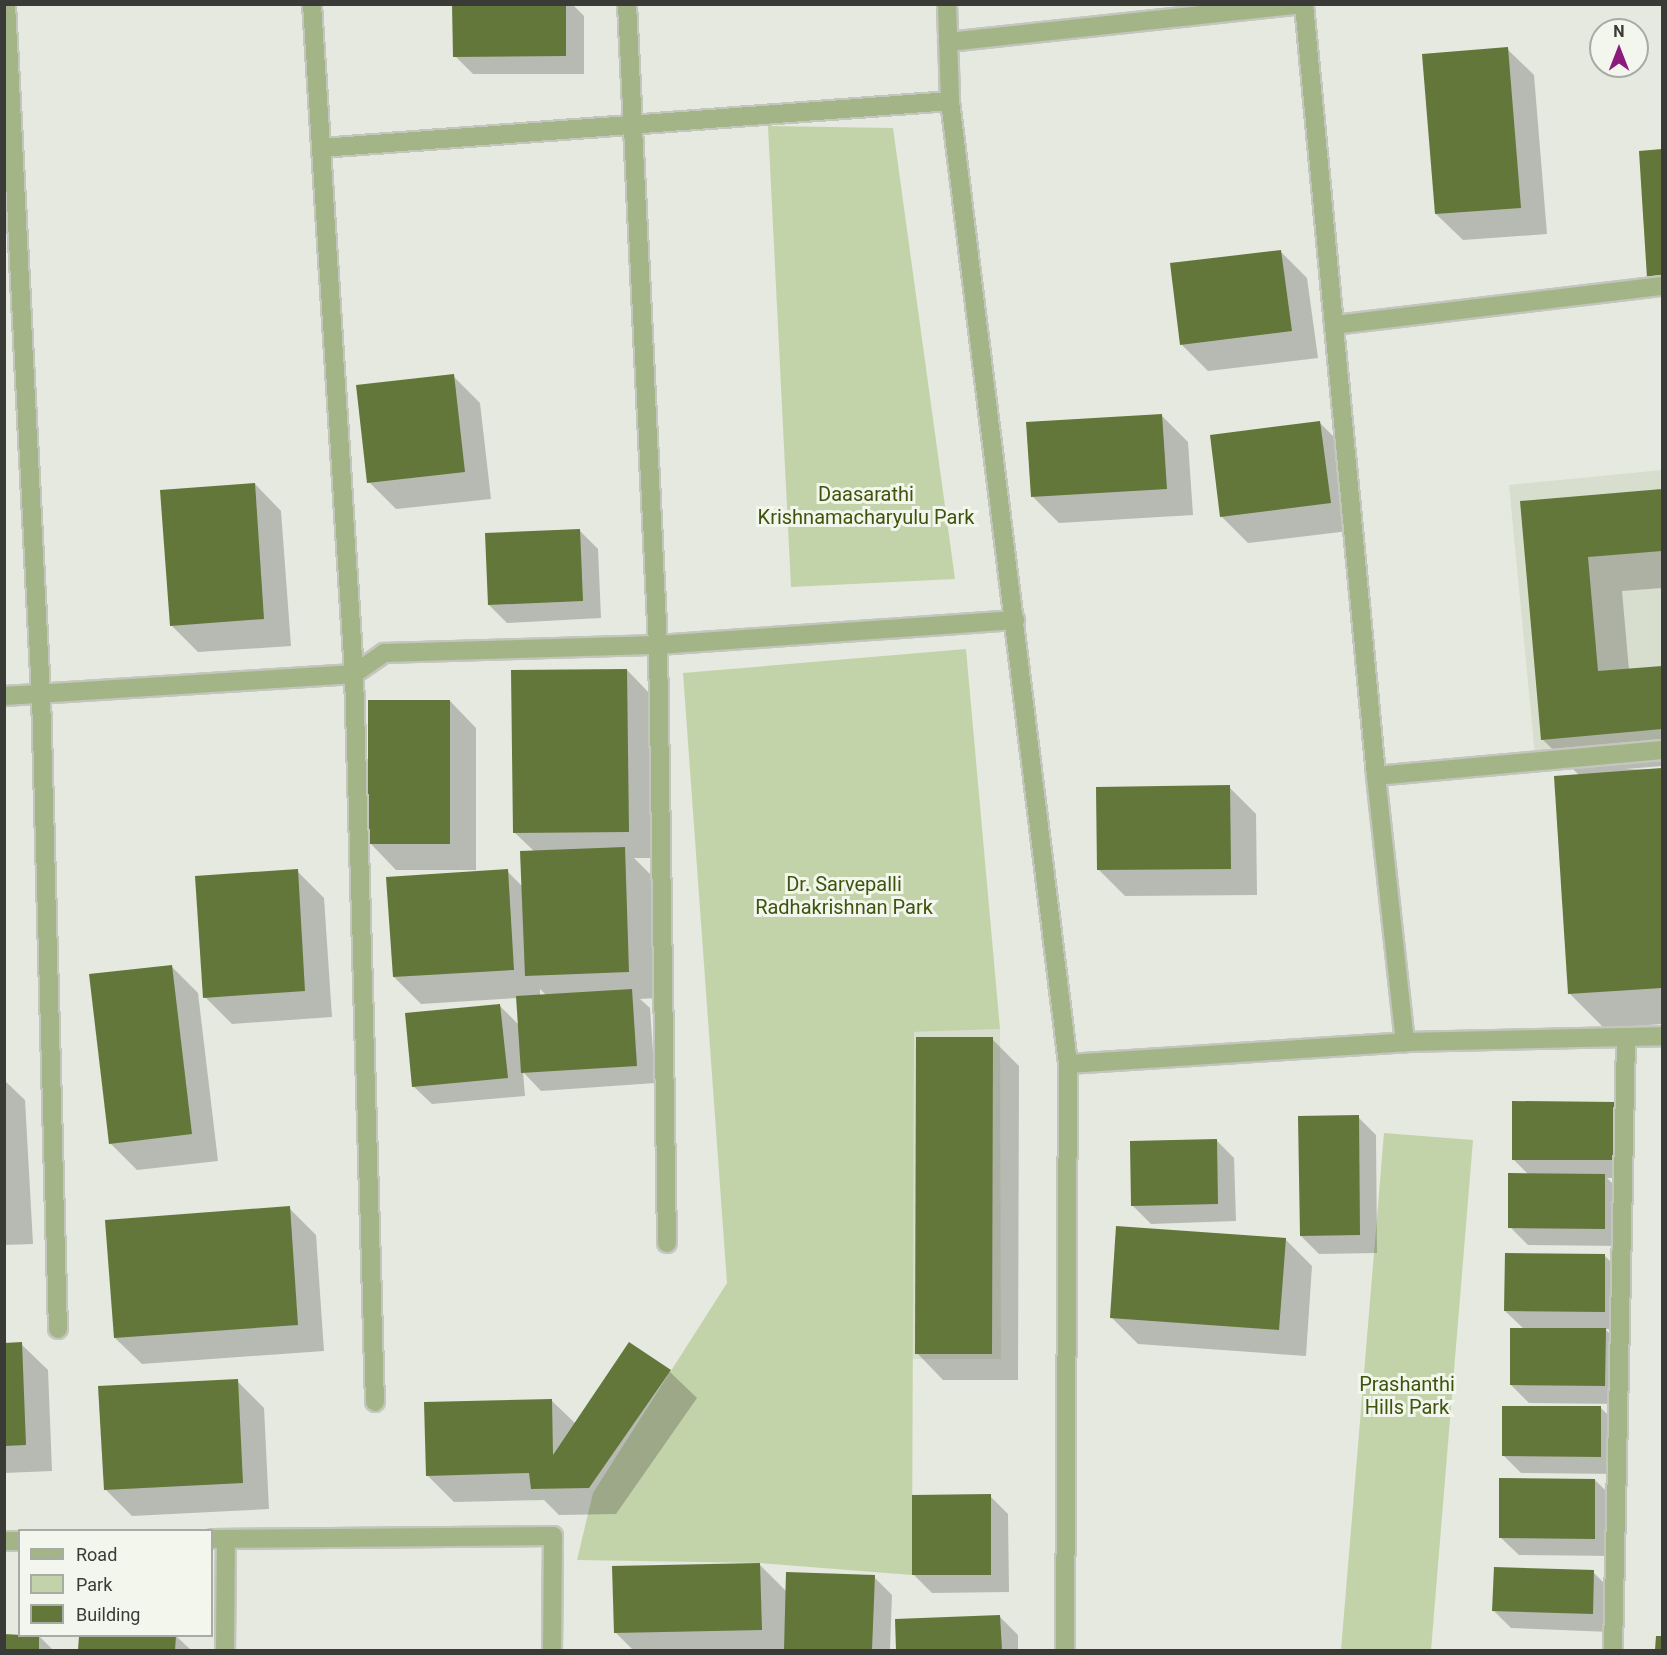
<!DOCTYPE html>
<style>
body{margin:0}
#map{position:relative;width:1667px;height:1655px;overflow:hidden;background:#e5e9df;font-family:Roboto,sans-serif}
div>[style]{position:absolute}
[style*='--x']{left:calc(var(--x)*1px);top:calc(var(--y)*1px);width:calc(var(--w)*1px);rotate:calc(var(--a)*1deg)}
.built>*{inset:0;background:#d8dece}
.green>*{inset:0;background:#c3d3a9}
.shadow>*{inset:0;background:#0003}
.building>*{inset:0;background:#63773b}
.roads{filter:drop-shadow(2px 0 #c3c6bd) drop-shadow(-2px 0 #c3c6bd) drop-shadow(0 2px #c3c6bd) drop-shadow(0 -2px #c3c6bd)}
.street>*{height:18px;margin:-9px;padding:0 9px;transform-origin:9px;border-radius:9px;background:#a3b486}
span{translate:-50% -50%;white-space:nowrap;text-align:center;line-height:1.15;-webkit-text-stroke:6px #f2f6ed;paint-order:stroke}
.park-label{font-size:20px;color:#3f530d}
.frame{position:absolute;inset:0;border:6px solid #3a3b37;pointer-events:none}
.legend{position:absolute;left:18px;top:1529px;width:195px;height:108px;box-sizing:border-box;background:#f2f6ed;border:2px solid #a8aba4;margin:0;padding:8px 10px;list-style:none;font-size:18px;color:#3a3b37}
.legend li{display:flex;align-items:center;gap:12px;height:30px}
.legend b{width:30px;border:2px solid #a8aba4}
.north{position:absolute;left:1589px;top:18px;width:60px;height:60px;box-sizing:border-box;background:#f2f6ed;border:2px solid #a8aba4;border-radius:50%;rotate:0deg;font-size:16px;font-weight:700;line-height:24px;text-align:center;color:#3a3b37}
.north::after{content:'';display:block;margin:auto;width:21px;height:27px;background:#8c1a7c;clip-path:polygon(50% 0,100% 100%,50% 72%,0 100%)}
</style>
<div id="map">
<div class="built">
<i style="clip-path:polygon(1662px 470px,1662px 742px,1535px 755px,1509px 485px)"></i>
<i style="clip-path:polygon(1000px 1029px,1001px 1359px,912px 1359px,914px 1032px)"></i>
</div>
<div class="green">
<i style="clip-path:polygon(768px 126px,893px 128px,955px 579px,791px 587px)"></i>
<i style="clip-path:polygon(966px 649px,1000px 1029px,914px 1032px,912px 1575px,760px 1563px,577px 1560px,593px 1493px,727px 1283px,683px 673px)"></i>
<i style="clip-path:polygon(1384px 1133px,1473px 1140px,1431px 1650px,1341px 1650px)"></i>
</div>
<div class="shadow">
<i style="clip-path:polygon(454px 4px,572px 4px,584px 16px,584px 74px,473px 74px,455px 56px)"></i>
<i style="clip-path:polygon(1507px 49px,1534px 75px,1547px 234px,1463px 240px,1436px 214px)"></i>
<i style="clip-path:polygon(1662px 151px,1662px 292px,1648px 277px,1640px 152px)"></i>
<i style="clip-path:polygon(1280px 251px,1307px 278px,1318px 358px,1208px 371px,1181px 344px)"></i>
<i style="clip-path:polygon(453px 376px,480px 403px,491px 499px,396px 509px,369px 482px)"></i>
<i style="clip-path:polygon(1161px 415px,1188px 442px,1193px 515px,1059px 523px,1033px 497px)"></i>
<i style="clip-path:polygon(1320px 423px,1347px 450px,1357px 530px,1248px 543px,1221px 516px)"></i>
<i style="clip-path:polygon(255px 484px,281px 511px,291px 646px,198px 652px,172px 626px)"></i>
<i style="clip-path:polygon(1662px 490px,1662px 588px,1622px 591px,1629px 670px,1662px 667px,1662px 766px,1626px 769px,1662px 770px,1662px 1024px,1604px 1028px,1569px 993px,1579px 775px,1542px 739px,1521px 502px)"></i>
<i style="clip-path:polygon(580px 531px,598px 549px,601px 618px,507px 623px,489px 605px)"></i>
<i style="clip-path:polygon(evenodd,627px 670px,653px 697px,655px 858px,634px 858px,651px 875px,656px 998px,640px 999px,650px 1008px,655px 1083px,541px 1091px,523px 1072px,525px 1096px,432px 1104px,413px 1086px,499px 1005px,520px 1026px,518px 998px,421px 1004px,394px 977px,507px 871px,523px 887px,535px 852px,514px 832px,627px 670px,540px 989px,547px 996px,540px 996px,540px 989px)"></i>
<i style="clip-path:polygon(450px 701px,476px 728px,476px 870px,396px 870px,370px 843px)"></i>
<i style="clip-path:polygon(1229px 787px,1256px 814px,1257px 895px,1125px 896px,1098px 869px)"></i>
<i style="clip-path:polygon(297px 871px,324px 898px,332px 1017px,232px 1024px,205px 997px)"></i>
<i style="clip-path:polygon(171px 966px,198px 993px,218px 1161px,137px 1170px,110px 1143px)"></i>
<i style="clip-path:polygon(992px 1039px,1019px 1066px,1018px 1380px,943px 1380px,917px 1353px)"></i>
<i style="clip-path:polygon(4px 1080px,25px 1100px,33px 1244px,4px 1245px)"></i>
<i style="clip-path:polygon(1616px 1103px,1634px 1121px,1633px 1178px,1607px 1178px,1623px 1194px,1623px 1246px,1528px 1245px,1510px 1227px,1529px 1175px,1513px 1159px)"></i>
<i style="clip-path:polygon(1358px 1117px,1376px 1135px,1377px 1253px,1319px 1254px,1301px 1236px)"></i>
<i style="clip-path:polygon(1216px 1140px,1234px 1158px,1236px 1221px,1151px 1224px,1133px 1206px)"></i>
<i style="clip-path:polygon(289px 1208px,316px 1235px,324px 1351px,142px 1364px,115px 1338px)"></i>
<i style="clip-path:polygon(1285px 1239px,1312px 1266px,1306px 1356px,1138px 1344px,1111px 1317px)"></i>
<i style="clip-path:polygon(1605px 1256px,1623px 1274px,1622px 1329px,1605px 1329px,1624px 1348px,1623px 1404px,1529px 1403px,1511px 1385px,1524px 1329px,1505px 1311px)"></i>
<i style="clip-path:polygon(4px 1344px,21px 1344px,48px 1370px,52px 1471px,4px 1473px)"></i>
<i style="clip-path:polygon(629px 1344px,670px 1372px,697px 1398px,616px 1514px,559px 1515px,544px 1500px,454px 1502px,427px 1475px,552px 1401px,576px 1424px)"></i>
<i style="clip-path:polygon(237px 1381px,264px 1408px,269px 1509px,132px 1516px,105px 1489px)"></i>
<i style="clip-path:polygon(1601px 1408px,1619px 1426px,1619px 1474px,1521px 1473px,1503px 1455px)"></i>
<i style="clip-path:polygon(1595px 1480px,1613px 1498px,1612px 1556px,1519px 1555px,1500px 1537px)"></i>
<i style="clip-path:polygon(990px 1496px,1008px 1514px,1009px 1592px,932px 1593px,914px 1575px)"></i>
<i style="clip-path:polygon(760px 1565px,787px 1592px,874px 1577px,892px 1595px,890px 1650px,633px 1650px,615px 1632px)"></i>
<i style="clip-path:polygon(1593px 1572px,1611px 1590px,1610px 1632px,1511px 1628px,1493px 1610px)"></i>
<i style="clip-path:polygon(1000px 1617px,1018px 1635px,1018px 1650px,898px 1650px,897px 1620px)"></i>
<i style="clip-path:polygon(4px 1636px,39px 1636px,53px 1650px,4px 1650px)"></i>
<i style="clip-path:polygon(80px 1636px,176px 1636px,191px 1650px,79px 1650px)"></i>
</div>
<div class="building">
<i style="clip-path:polygon(452px 4px,566px 4px,566px 56px,453px 57px)"></i>
<i style="clip-path:polygon(1508px 47px,1521px 208px,1435px 214px,1422px 54px)"></i>
<i style="clip-path:polygon(1662px 149px,1662px 277px,1647px 278px,1639px 151px)"></i>
<i style="clip-path:polygon(1281px 250px,1292px 331px,1180px 345px,1170px 263px)"></i>
<i style="clip-path:polygon(454px 374px,465px 472px,367px 483px,356px 385px)"></i>
<i style="clip-path:polygon(1162px 414px,1167px 489px,1031px 497px,1026px 422px)"></i>
<i style="clip-path:polygon(1320px 421px,1331px 503px,1220px 517px,1210px 435px)"></i>
<i style="clip-path:polygon(255px 483px,264px 619px,170px 626px,160px 490px)"></i>
<i style="clip-path:polygon(1662px 489px,1662px 551px,1588px 557px,1598px 671px,1662px 666px,1662px 729px,1541px 740px,1520px 501px)"></i>
<i style="clip-path:polygon(580px 529px,583px 601px,488px 605px,485px 533px)"></i>
<i style="clip-path:polygon(627px 669px,629px 832px,513px 833px,511px 670px)"></i>
<i style="clip-path:polygon(368px 700px,450px 700px,450px 844px,368px 844px)"></i>
<i style="clip-path:polygon(1662px 768px,1662px 988px,1568px 994px,1554px 776px)"></i>
<i style="clip-path:polygon(1230px 785px,1231px 869px,1097px 870px,1096px 787px)"></i>
<i style="clip-path:polygon(625px 847px,629px 972px,525px 976px,520px 851px)"></i>
<i style="clip-path:polygon(298px 869px,305px 991px,203px 998px,195px 876px)"></i>
<i style="clip-path:polygon(508px 869px,514px 970px,393px 977px,386px 877px)"></i>
<i style="clip-path:polygon(172px 965px,192px 1134px,109px 1144px,89px 974px)"></i>
<i style="clip-path:polygon(632px 989px,637px 1066px,521px 1073px,516px 996px)"></i>
<i style="clip-path:polygon(500px 1004px,508px 1078px,412px 1087px,405px 1013px)"></i>
<i style="clip-path:polygon(916px 1037px,993px 1037px,992px 1354px,915px 1354px)"></i>
<i style="clip-path:polygon(1512px 1101px,1616px 1102px,1616px 1160px,1512px 1160px)"></i>
<i style="clip-path:polygon(1359px 1115px,1360px 1235px,1300px 1236px,1298px 1116px)"></i>
<i style="clip-path:polygon(1217px 1139px,1218px 1204px,1131px 1206px,1130px 1141px)"></i>
<i style="clip-path:polygon(1508px 1173px,1605px 1174px,1605px 1229px,1508px 1228px)"></i>
<i style="clip-path:polygon(290px 1206px,298px 1325px,114px 1338px,105px 1220px)"></i>
<i style="clip-path:polygon(1116px 1226px,1286px 1238px,1279px 1330px,1110px 1318px)"></i>
<i style="clip-path:polygon(1505px 1253px,1605px 1254px,1605px 1312px,1504px 1311px)"></i>
<i style="clip-path:polygon(1510px 1328px,1606px 1328px,1605px 1386px,1510px 1385px)"></i>
<i style="clip-path:polygon(22px 1342px,26px 1445px,4px 1446px,4px 1343px)"></i>
<i style="clip-path:polygon(629px 1342px,671px 1370px,589px 1488px,531px 1489px,529px 1473px,426px 1476px,424px 1402px,552px 1399px,553px 1455px)"></i>
<i style="clip-path:polygon(238px 1379px,243px 1483px,104px 1490px,98px 1386px)"></i>
<i style="clip-path:polygon(1502px 1406px,1601px 1406px,1601px 1457px,1502px 1456px)"></i>
<i style="clip-path:polygon(1499px 1478px,1595px 1479px,1595px 1539px,1499px 1538px)"></i>
<i style="clip-path:polygon(991px 1494px,991px 1575px,912px 1575px,912px 1495px)"></i>
<i style="clip-path:polygon(760px 1563px,762px 1630px,614px 1633px,612px 1566px)"></i>
<i style="clip-path:polygon(1494px 1567px,1594px 1570px,1593px 1614px,1492px 1611px)"></i>
<i style="clip-path:polygon(786px 1572px,875px 1575px,872px 1650px,784px 1650px)"></i>
<i style="clip-path:polygon(1000px 1615px,1002px 1650px,896px 1650px,895px 1619px)"></i>
<i style="clip-path:polygon(4px 1634px,39px 1636px,39px 1650px,4px 1650px)"></i>
<i style="clip-path:polygon(79px 1636px,176px 1636px,175px 1650px,78px 1650px)"></i>
<i style="clip-path:polygon(1656px 1636px,1662px 1636px,1662px 1650px,1655px 1650px)"></i>
</div>
<div class="roads">
<div class="street">
<i style="--x:6;--y:4;--w:691;--a:87.1"></i>
<i style="--x:41;--y:694;--w:635;--a:88.47"></i>
<i style="--x:312;--y:4;--w:671;--a:86.41"></i>
<i style="--x:354;--y:674;--w:728;--a:88.35"></i>
<i style="--x:627;--y:4;--w:642;--a:87.23"></i>
<i style="--x:658;--y:645;--w:598;--a:89.14"></i>
<i style="--x:947;--y:4;--w:97;--a:88.2"></i>
<i style="--x:950;--y:101;--w:970;--a:83.01"></i>
<i style="--x:1068;--y:1064;--w:586;--a:90.29"></i>
<i style="--x:1304;--y:4;--w:775;--a:84.67"></i>
<i style="--x:1376;--y:776;--w:268;--a:83.8"></i>
<i style="--x:948;--y:42;--w:355;--a:-6.1"></i>
<i style="--x:321;--y:148;--w:631;--a:-4.27"></i>
<i style="--x:1334;--y:325;--w:330;--a:-6.8"></i>
<i style="--x:4;--y:696;--w:351;--a:-3.6"></i>
<i style="--x:354;--y:674;--w:37;--a:-35"></i>
<i style="--x:384;--y:653;--w:274;--a:-1.7"></i>
<i style="--x:658;--y:645;--w:358;--a:-4"></i>
<i style="--x:1376;--y:776;--w:287;--a:-5.2"></i>
<i style="--x:1068;--y:1064;--w:338;--a:-3.7"></i>
<i style="--x:1405;--y:1042;--w:257;--a:-1.3"></i>
<i style="--x:212;--y:1539;--w:341;--a:-0.5"></i>
<i style="--x:553;--y:1536;--w:114;--a:90.5"></i>
<i style="--x:4;--y:1541;--w:16;--a:0"></i>
<i style="--x:225;--y:1650;--w:111;--a:-89.5"></i>
<i style="--x:1613;--y:1650;--w:611;--a:-88.78"></i>
</div>
</div>
<div class="park-label">
<span style="left:866px;top:506px">Daasarathi<br>Krishnamacharyulu Park</span>
<span style="left:844px;top:896px">Dr. Sarvepalli<br>Radhakrishnan Park</span>
<span style="left:1407px;top:1396px">Prashanthi<br>Hills Park</span>
</div>
<div class="frame"></div>
<ul class="legend">
<li><b style="height:8px;background:#a3b486"></b>Road</li>
<li><b style="height:16px;background:#c3d3a9"></b>Park</li>
<li><b style="height:16px;background:#63773b"></b>Building</li>
</ul>
<div class="north">N</div>
</div>
